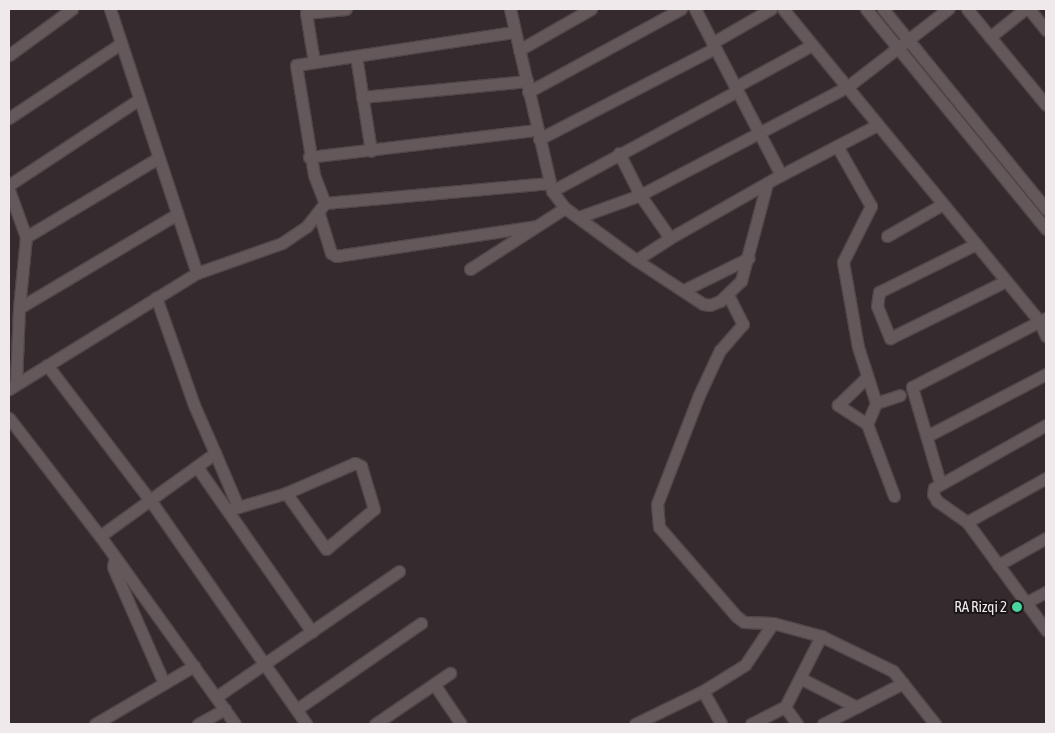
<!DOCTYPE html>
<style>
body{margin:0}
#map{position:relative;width:1055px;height:733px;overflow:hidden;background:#352b2e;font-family:"Asap Condensed",sans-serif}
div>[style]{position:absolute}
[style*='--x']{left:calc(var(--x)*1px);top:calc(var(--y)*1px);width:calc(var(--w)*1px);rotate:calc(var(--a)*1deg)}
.roads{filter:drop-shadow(1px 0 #504649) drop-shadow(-1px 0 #504649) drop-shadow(0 1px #504649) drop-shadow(0 -1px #504649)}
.minor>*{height:11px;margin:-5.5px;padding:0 5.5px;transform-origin:5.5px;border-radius:5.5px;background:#64585b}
.dots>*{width:14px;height:14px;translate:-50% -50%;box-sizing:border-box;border:2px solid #1a1516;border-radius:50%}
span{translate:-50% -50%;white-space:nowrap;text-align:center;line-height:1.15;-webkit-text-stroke:4px #1a1516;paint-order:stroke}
.poi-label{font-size:15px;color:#f0e9eb}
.right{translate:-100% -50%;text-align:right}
.frame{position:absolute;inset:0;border:10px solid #f0e9eb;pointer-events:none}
</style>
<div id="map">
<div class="roads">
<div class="minor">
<i style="--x:110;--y:9;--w:278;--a:71.8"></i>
<i style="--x:510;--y:9;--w:187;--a:77"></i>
<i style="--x:552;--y:191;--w:21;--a:53"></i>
<i style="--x:565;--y:208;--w:88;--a:36.2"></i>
<i style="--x:636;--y:260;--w:80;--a:33.3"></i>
<i style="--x:703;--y:304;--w:7;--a:8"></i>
<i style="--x:710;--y:305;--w:11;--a:-22"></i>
<i style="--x:720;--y:301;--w:29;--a:-44"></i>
<i style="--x:741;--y:281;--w:101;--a:-75.1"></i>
<i style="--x:695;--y:9;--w:187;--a:62.6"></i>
<i style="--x:783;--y:9;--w:404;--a:50.6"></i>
<i style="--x:1039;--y:321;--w:17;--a:65"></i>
<i style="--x:866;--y:9;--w:284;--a:50.7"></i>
<i style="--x:883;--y:9;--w:258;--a:50.8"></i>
<i style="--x:967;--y:9;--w:124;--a:50.5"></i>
<i style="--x:1029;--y:9;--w:27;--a:51"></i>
<i style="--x:514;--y:32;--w:220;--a:171.4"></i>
<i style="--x:296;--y:65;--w:111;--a:80.7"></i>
<i style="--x:314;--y:175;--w:30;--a:69"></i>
<i style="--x:325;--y:203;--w:226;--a:-5.1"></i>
<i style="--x:990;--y:37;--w:45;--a:-38.7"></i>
<i style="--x:712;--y:43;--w:68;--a:-30"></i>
<i style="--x:519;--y:50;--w:83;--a:-29.7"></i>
<i style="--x:9;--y:55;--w:78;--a:-36.1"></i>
<i style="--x:356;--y:56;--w:96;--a:81"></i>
<i style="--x:314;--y:62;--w:50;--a:-99.3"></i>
<i style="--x:306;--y:13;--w:40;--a:-5.7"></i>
<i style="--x:735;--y:87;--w:88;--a:-28.6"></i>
<i style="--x:528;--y:92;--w:174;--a:-28.5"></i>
<i style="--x:362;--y:97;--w:166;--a:-5.5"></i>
<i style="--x:9;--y:118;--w:133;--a:-33.7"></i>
<i style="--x:539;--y:139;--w:198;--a:-27.3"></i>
<i style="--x:837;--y:146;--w:69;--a:60.5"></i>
<i style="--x:871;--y:206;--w:63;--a:116.6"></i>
<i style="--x:843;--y:262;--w:86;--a:80"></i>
<i style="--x:858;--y:347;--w:59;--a:72.2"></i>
<i style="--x:876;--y:403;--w:23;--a:113"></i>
<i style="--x:867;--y:424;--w:77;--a:69.4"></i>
<i style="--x:619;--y:153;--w:47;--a:63.4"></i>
<i style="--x:640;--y:195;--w:233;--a:-27.6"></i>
<i style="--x:847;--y:87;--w:128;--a:-37.7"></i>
<i style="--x:309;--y:157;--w:230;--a:-6.8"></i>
<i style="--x:9;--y:185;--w:154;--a:-33.4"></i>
<i style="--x:9;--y:190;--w:50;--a:70.1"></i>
<i style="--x:26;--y:237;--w:71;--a:95.6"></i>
<i style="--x:19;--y:308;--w:76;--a:92.3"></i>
<i style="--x:552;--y:191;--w:210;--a:-28.4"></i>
<i style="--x:319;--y:214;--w:41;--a:72.9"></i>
<i style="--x:331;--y:253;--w:6;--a:31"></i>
<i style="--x:336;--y:256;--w:202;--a:-8.5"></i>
<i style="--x:579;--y:217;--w:65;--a:-19.8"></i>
<i style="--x:640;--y:195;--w:52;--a:55.1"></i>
<i style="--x:887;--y:236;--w:64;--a:-29.7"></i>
<i style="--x:26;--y:237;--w:154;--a:-30.9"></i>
<i style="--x:976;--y:244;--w:108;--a:153.7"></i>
<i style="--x:879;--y:292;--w:14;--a:98"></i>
<i style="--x:877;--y:306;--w:35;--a:68"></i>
<i style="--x:890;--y:338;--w:129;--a:-26.2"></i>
<i style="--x:636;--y:260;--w:40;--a:-32.9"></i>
<i style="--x:670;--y:238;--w:128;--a:-29.6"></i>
<i style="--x:781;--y:175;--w:108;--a:-27.5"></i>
<i style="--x:470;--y:269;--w:113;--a:-32.7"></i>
<i style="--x:684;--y:290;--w:72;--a:-26.2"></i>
<i style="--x:728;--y:295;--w:33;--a:63"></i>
<i style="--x:743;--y:324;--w:35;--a:131"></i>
<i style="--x:720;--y:350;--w:50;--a:115"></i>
<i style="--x:699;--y:395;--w:117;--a:111.1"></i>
<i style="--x:657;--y:504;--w:23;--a:85"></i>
<i style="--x:659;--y:527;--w:118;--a:49.1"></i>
<i style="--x:736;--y:616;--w:10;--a:37"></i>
<i style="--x:744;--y:622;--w:29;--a:2"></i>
<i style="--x:773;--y:623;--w:50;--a:15.2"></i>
<i style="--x:821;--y:636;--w:80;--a:25.9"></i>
<i style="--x:893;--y:671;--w:68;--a:51.6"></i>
<i style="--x:19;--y:308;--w:184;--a:-30.7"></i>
<i style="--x:47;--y:365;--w:170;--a:52.7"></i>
<i style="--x:150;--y:500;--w:273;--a:55.1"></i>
<i style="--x:9;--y:389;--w:221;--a:-31.7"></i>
<i style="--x:197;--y:273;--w:90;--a:-19.4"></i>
<i style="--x:282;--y:243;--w:30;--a:-34"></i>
<i style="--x:307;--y:226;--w:29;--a:-52"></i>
<i style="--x:876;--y:403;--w:25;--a:-18"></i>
<i style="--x:9;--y:418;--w:149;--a:52.4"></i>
<i style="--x:100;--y:536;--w:231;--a:54.3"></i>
<i style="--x:867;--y:424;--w:35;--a:-147"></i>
<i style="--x:838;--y:405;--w:40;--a:-44"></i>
<i style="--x:927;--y:436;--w:134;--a:-27.5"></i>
<i style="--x:215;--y:453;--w:59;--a:66.9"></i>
<i style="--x:197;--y:467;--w:201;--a:55.1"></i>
<i style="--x:1046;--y:478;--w:90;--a:150.9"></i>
<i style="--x:967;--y:522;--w:134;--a:53.8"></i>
<i style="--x:940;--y:483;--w:100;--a:-106.3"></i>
<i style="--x:912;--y:387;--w:151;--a:-27.2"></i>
<i style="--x:228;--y:510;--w:60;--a:-16.3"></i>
<i style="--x:286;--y:493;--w:75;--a:-23.5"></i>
<i style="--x:355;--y:463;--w:7;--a:27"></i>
<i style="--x:361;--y:466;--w:45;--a:73.2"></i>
<i style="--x:374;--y:509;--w:62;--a:140.2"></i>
<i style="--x:326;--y:549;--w:69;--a:-125.5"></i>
<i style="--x:967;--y:522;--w:37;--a:-145"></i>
<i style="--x:937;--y:501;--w:8;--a:-120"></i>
<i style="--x:933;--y:494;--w:6;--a:-81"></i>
<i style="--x:934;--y:488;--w:129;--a:-29.4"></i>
<i style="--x:100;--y:536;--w:142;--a:-35.8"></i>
<i style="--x:215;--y:453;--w:52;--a:-113.6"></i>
<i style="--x:194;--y:405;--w:114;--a:-109.4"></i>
<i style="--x:115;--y:557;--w:10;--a:101"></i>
<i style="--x:113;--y:567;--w:127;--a:66.3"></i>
<i style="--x:998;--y:565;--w:55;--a:-29.4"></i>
<i style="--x:1025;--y:603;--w:24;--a:-28"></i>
<i style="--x:800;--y:678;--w:64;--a:27"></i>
<i style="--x:434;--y:684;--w:48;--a:56"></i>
<i style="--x:703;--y:691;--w:38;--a:61"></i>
<i style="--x:216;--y:697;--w:222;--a:-34.5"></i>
<i style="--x:297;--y:709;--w:151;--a:-34.7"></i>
<i style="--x:95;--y:724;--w:115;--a:-30.4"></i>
<i style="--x:198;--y:724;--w:31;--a:-29"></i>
<i style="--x:375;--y:724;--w:91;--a:-34.2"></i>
<i style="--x:635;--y:724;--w:76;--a:-25.9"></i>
<i style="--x:703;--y:691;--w:49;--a:-31.8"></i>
<i style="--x:745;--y:665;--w:50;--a:-56.3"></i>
<i style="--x:751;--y:724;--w:38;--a:-27"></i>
<i style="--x:797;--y:724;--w:21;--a:-125"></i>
<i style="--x:785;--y:707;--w:80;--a:-63.1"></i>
<i style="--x:823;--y:724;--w:90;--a:-27.1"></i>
</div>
</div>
<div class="dots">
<i style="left:1017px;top:607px;background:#49d49d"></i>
</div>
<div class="poi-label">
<span class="right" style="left:1007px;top:607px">RA Rizqi 2</span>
</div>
<div class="frame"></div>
</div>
